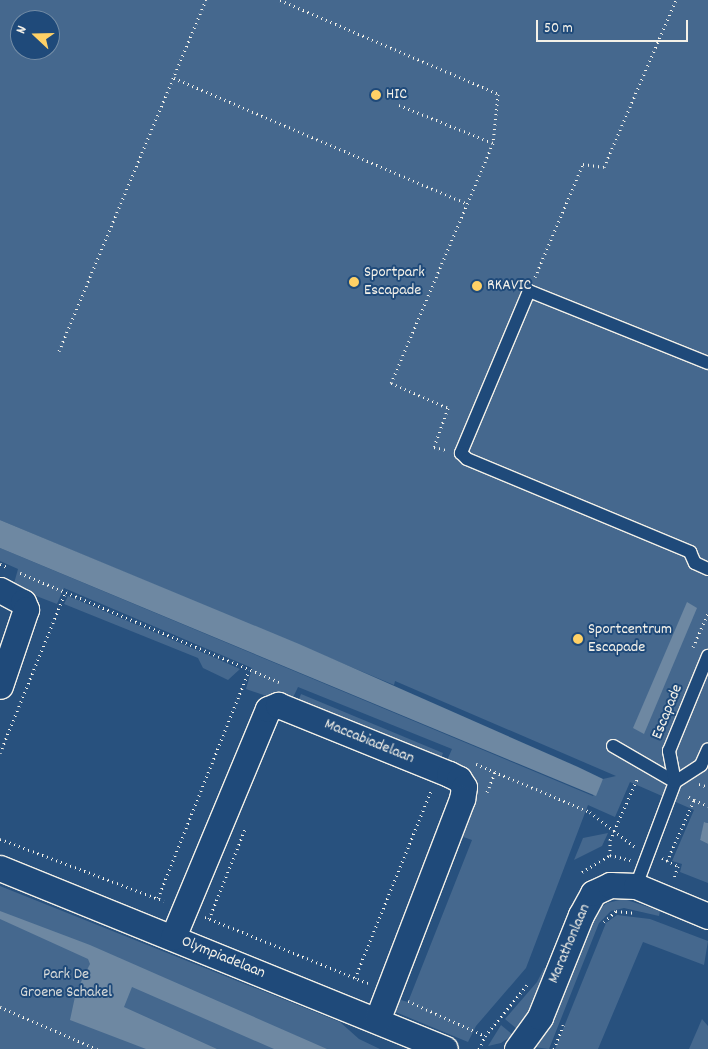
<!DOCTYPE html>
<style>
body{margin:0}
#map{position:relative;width:708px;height:1049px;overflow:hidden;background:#28517e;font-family:Dekko,sans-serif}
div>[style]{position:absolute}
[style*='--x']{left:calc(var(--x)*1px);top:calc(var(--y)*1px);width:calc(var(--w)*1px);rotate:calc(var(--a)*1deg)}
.green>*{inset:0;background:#45688e}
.water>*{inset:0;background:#6e88a2}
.path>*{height:3px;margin-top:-1.5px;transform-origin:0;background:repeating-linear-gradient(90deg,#f4f1e8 0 1px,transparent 0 5px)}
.roads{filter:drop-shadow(1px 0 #f4f1e8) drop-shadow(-1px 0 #f4f1e8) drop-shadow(0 1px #f4f1e8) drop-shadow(0 -1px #f4f1e8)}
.lane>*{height:12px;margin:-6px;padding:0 6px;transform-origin:6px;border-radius:6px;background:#1f4a7a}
.street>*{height:25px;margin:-12.5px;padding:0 12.5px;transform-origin:12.5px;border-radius:12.5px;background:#1f4a7a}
.dots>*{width:14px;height:14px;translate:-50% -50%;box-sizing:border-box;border:2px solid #1f4a7a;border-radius:50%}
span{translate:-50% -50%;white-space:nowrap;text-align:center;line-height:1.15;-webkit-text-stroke:4px #1f4a7a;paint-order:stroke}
.poi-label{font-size:16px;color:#f4f1e8}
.left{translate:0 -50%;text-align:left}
.street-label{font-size:16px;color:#f4f1e8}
.park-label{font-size:16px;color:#dadcda}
.north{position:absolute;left:10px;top:10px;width:50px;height:50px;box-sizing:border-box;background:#1f4a7a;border:1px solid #748da6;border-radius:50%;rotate:291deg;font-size:14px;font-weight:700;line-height:20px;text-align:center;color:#f4f1e8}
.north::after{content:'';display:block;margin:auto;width:18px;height:22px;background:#ffd166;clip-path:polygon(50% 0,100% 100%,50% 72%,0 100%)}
.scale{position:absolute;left:536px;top:20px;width:152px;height:22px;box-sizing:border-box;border:2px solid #f4f1e8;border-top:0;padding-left:6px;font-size:15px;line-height:18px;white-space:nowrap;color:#f4f1e8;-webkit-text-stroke:4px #1f4a7a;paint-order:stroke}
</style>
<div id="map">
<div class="green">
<i style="clip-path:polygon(evenodd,0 0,708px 0,708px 823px,705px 822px,700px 840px,708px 844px,708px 883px,680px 872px,682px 864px,672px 861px,694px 810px,630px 782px,615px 817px,588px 805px,526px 968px,476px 1026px,468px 1042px,393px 1011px,397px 999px,408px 1002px,472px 840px,452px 833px,475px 779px,445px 765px,452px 749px,298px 687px,290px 704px,246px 689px,252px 668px,64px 588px,57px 604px,13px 587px,18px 569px,0 561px,0 548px,593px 796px,603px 779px,616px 776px,395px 681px,394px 685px,0 520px,0 0,20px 20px,50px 20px,50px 50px,20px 50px,20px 20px)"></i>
<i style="clip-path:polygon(68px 596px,206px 654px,240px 669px,228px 680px,203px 668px,198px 658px,64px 604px)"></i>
<i style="clip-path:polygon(301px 694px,443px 753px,439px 764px,296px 707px)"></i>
<i style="clip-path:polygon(608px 833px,602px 846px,574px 860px,583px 838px)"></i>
<i style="clip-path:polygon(0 886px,340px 1022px,359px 1039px,380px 1049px,0 1049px)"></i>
<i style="clip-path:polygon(624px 899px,660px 911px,659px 916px,624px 908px,611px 911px,599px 923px,549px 1049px,534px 1047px,589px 917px,607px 903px)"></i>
<i style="clip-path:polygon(617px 915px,650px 919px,708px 941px,704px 965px,643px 942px,598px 1049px,555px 1049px,606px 923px)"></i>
<i style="clip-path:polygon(544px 968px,547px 970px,531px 1008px,517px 1029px,505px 1019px,537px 982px)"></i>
<i style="clip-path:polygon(702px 1019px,708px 1026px,708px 1049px,689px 1049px)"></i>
<i style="clip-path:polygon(501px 1025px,513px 1035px,501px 1043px,488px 1046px)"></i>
</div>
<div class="water">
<i style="clip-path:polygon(0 520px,299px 644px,578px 767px,603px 779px,596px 796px,0 548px)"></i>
<i style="clip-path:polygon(687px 602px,697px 608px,644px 734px,633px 728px)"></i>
<i style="clip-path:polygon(704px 822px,708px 823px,708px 844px,700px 840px)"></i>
<i style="clip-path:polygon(0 911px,90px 945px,327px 1049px,274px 1049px,132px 987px,124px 1007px,217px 1049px,146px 1049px,70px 1020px,76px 992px,90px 964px,88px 959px,0 919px)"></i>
</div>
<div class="path">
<i style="--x:280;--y:0;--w:237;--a:23.3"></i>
<i style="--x:498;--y:94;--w:49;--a:95.8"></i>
<i style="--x:493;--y:143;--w:261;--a:113"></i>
<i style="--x:391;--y:383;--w:62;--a:23.7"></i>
<i style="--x:448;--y:408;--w:41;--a:109.7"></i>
<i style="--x:434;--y:447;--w:12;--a:14"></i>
<i style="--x:174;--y:78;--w:320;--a:23.2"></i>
<i style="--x:399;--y:105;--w:101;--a:22"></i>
<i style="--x:535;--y:277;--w:123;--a:-67"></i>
<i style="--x:583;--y:164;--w:21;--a:8"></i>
<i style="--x:604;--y:167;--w:182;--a:-66.7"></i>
<i style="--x:59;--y:351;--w:381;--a:-67.3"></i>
<i style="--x:0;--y:564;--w:8;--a:23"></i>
<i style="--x:20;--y:573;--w:281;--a:22.8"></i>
<i style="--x:693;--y:647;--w:37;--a:-66"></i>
<i style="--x:0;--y:753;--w:173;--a:-67.9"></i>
<i style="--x:476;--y:764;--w:124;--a:22.8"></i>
<i style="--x:590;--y:812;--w:56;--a:37.7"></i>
<i style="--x:699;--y:784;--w:9;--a:18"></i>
<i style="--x:487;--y:792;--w:22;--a:-68"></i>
<i style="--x:694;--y:800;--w:15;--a:23"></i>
<i style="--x:0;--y:839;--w:175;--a:20.7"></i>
<i style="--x:610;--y:855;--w:15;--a:-90"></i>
<i style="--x:610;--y:840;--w:69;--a:-66"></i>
<i style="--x:662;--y:858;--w:18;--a:27"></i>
<i style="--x:678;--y:866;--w:13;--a:108"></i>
<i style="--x:667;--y:861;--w:67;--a:-66.1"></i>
<i style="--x:694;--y:800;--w:8;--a:-150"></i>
<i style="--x:582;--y:872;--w:33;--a:-31"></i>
<i style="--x:610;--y:855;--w:21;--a:14"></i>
<i style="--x:158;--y:898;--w:245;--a:-68.2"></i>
<i style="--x:205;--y:917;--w:162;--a:22.1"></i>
<i style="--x:209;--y:919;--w:97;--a:-68.2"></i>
<i style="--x:604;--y:922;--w:16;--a:-43"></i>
<i style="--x:616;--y:911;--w:20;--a:6"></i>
<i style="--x:368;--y:983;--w:14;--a:-159"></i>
<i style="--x:355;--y:978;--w:202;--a:-67.9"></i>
<i style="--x:408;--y:1001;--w:85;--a:24.4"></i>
<i style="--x:0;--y:1007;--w:106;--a:23.4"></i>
<i style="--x:479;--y:1049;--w:14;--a:-65"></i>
<i style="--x:485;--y:1036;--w:66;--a:-50.5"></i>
<i style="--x:554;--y:1049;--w:26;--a:-69"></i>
</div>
<div class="roads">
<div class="lane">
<i style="--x:708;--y:363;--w:193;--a:-158.1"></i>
<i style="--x:529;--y:291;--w:176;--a:112.8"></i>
<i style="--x:461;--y:453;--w:8;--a:45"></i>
<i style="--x:467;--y:459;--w:242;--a:22.6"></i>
<i style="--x:690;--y:552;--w:12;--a:66"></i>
<i style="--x:695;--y:563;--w:14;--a:25"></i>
<i style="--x:613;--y:746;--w:72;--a:30.1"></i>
<i style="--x:675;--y:782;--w:31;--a:-33"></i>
<i style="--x:701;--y:765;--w:17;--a:-66"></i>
<i style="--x:636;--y:886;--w:111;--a:-69.4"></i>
<i style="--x:675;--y:782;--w:32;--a:-101"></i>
<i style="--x:669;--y:751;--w:103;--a:-67.7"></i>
</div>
<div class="street">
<i style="--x:0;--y:590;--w:26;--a:28"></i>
<i style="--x:23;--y:602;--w:8;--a:67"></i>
<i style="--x:26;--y:609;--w:81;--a:108.7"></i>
<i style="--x:0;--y:868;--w:480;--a:22.1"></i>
<i style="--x:173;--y:937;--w:247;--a:-67.4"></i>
<i style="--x:268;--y:709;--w:11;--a:-22"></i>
<i style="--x:278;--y:705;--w:184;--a:22"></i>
<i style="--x:449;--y:774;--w:11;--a:27"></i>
<i style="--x:459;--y:779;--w:9;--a:58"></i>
<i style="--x:464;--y:787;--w:12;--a:99"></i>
<i style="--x:462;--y:799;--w:237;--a:111"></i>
<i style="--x:517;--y:1049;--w:39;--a:-54"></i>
<i style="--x:540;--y:1017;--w:110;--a:-68.1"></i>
<i style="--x:581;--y:915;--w:25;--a:-61"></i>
<i style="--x:593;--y:893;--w:19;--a:-25"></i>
<i style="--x:610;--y:885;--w:26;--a:2"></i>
<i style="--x:636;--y:886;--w:78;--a:22.6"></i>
</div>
</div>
<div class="dots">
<i style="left:376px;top:95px;background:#ffd166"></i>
<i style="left:354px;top:282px;background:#ffd166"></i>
<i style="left:477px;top:286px;background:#ffd166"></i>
<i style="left:578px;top:639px;background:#ffd166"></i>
</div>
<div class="poi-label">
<span class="left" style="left:386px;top:95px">HIC</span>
<span class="left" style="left:364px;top:282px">Sportpark<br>Escapade</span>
<span class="left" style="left:487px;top:286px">RKAVIC</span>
<span class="left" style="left:588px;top:639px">Sportcentrum<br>Escapade</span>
</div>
<div class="street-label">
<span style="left:668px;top:712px;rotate:-68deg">Escapade</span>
<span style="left:369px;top:742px;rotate:22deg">Maccabiadelaan</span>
<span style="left:570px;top:944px;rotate:-67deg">Marathonlaan</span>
<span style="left:223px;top:958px;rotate:22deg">Olympiadelaan</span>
</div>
<div class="park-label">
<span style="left:66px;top:984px">Park De<br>Groene Schakel</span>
</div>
<div class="north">N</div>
<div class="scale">50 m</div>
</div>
